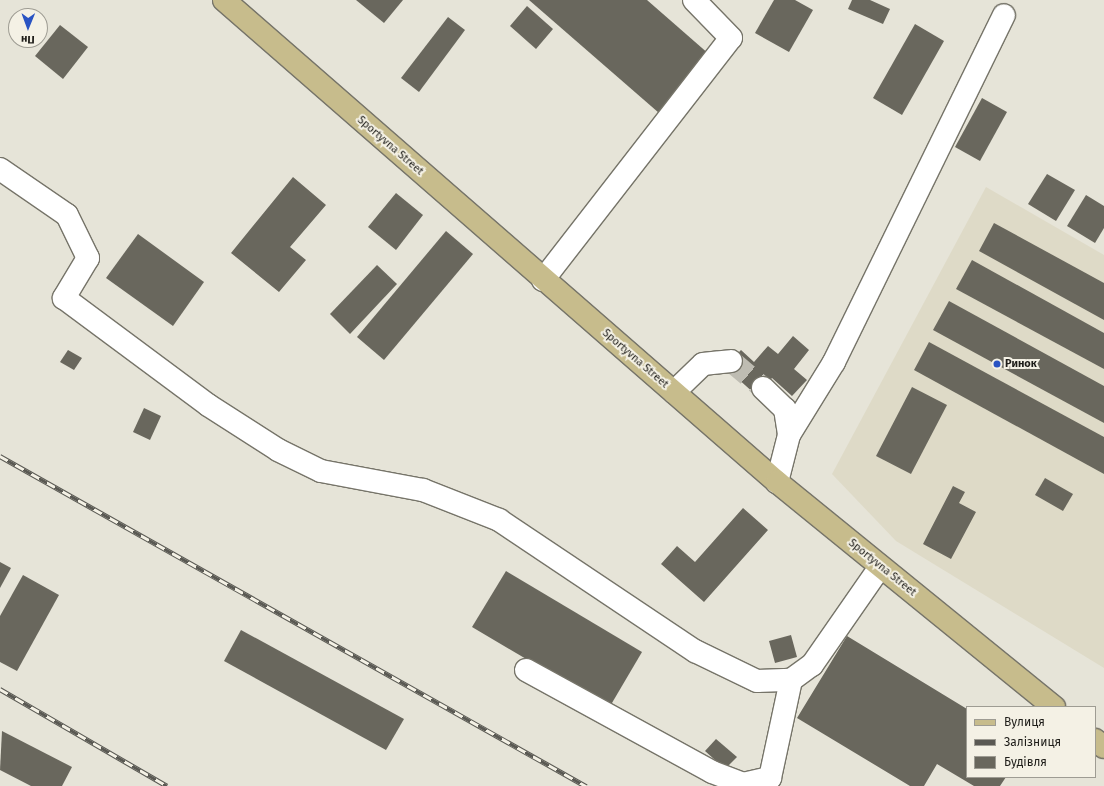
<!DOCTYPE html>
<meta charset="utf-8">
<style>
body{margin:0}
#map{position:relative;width:1104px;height:786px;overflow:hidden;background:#e6e4d8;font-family:"Fira Sans",sans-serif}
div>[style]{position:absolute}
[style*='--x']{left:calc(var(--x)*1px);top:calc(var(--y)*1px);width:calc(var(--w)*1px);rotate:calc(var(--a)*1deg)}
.built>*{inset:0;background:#dedac7}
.building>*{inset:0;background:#69675d}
.minor-tunnel>*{height:22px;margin-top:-11px;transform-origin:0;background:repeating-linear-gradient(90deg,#bebcb2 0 22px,transparent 0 33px)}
.roads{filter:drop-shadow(1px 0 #767469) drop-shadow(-1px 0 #767469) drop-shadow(0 1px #767469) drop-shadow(0 -1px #767469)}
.minor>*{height:22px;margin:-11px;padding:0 11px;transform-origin:11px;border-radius:11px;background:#fff}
.major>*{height:22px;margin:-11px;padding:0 11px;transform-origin:11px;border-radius:11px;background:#c7bc8c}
.rail>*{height:4.5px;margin-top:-2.25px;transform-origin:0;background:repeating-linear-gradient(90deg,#f4f1e5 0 9px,#5a5953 0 18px);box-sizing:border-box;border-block:1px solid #5a5953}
.dots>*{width:11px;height:11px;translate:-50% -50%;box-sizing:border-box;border:2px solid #f4f1e5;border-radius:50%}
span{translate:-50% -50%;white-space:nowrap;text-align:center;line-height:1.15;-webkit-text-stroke:4px #f4f1e5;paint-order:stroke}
.street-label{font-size:11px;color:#1e1d19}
.poi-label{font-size:11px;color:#1e1d19;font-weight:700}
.left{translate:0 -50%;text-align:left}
.legend{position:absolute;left:966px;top:706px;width:130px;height:72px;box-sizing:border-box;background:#f4f1e5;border:1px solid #9e9c93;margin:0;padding:5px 7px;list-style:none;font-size:12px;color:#1e1d19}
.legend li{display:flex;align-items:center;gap:8px;height:20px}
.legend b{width:20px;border:1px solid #9e9c93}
.north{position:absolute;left:8px;top:8px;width:40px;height:40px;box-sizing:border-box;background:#f4f1e5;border:1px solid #9e9c93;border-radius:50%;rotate:181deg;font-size:11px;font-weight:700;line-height:16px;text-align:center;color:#1e1d19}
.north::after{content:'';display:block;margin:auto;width:14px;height:18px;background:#2a54c3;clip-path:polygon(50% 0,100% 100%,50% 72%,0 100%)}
</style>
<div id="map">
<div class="built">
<i style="clip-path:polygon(986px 187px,1104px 255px,1104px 668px,896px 541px,832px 474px)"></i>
</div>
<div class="building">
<i style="clip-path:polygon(356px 0,403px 0,384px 23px)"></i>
<i style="clip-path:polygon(529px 0,647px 0,710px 55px,659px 113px)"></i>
<i style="clip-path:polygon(774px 0,795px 0,813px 10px,789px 52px,755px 33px)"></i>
<i style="clip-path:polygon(852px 0,870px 0,890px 9px,883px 24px,848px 9px)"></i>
<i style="clip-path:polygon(527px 6px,553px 29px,536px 49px,510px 26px)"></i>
<i style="clip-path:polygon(448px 17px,465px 30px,419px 92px,401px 78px)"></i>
<i style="clip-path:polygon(915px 24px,944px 41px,902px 115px,873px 98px)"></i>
<i style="clip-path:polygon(60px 25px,88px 47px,63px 79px,35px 56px)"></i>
<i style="clip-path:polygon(982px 98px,1007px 112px,980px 161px,955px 147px)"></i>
<i style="clip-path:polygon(1047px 174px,1075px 190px,1056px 221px,1028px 204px)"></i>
<i style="clip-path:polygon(293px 177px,326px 205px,290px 247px,306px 260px,279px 292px,231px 253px)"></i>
<i style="clip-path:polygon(396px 193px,423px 215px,396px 250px,368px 227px)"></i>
<i style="clip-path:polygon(1086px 195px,1104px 206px,1104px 228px,1095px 243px,1067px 226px)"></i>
<i style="clip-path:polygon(994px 223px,1104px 283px,1104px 320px,979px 251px)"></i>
<i style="clip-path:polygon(446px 231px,473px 254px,384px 360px,357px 337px)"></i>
<i style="clip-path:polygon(138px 234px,204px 282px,173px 326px,106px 278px)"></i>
<i style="clip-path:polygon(972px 260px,1104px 333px,1104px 369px,956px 289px)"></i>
<i style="clip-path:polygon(377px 265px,397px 284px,350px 334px,330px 314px)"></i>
<i style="clip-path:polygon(949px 301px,1104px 386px,1104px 423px,933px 330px)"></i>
<i style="clip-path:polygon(793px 336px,809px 350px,794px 369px,807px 380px,792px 396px,772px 378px,756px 395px,725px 367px,741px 350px,754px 362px,768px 346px,778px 354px)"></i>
<i style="clip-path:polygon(929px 342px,1104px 437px,1104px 474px,914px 370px)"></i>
<i style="clip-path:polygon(68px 350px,82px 358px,74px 370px,60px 362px)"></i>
<i style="clip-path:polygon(912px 387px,947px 405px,911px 474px,876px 456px)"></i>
<i style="clip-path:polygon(144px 408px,161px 416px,150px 440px,133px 432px)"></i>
<i style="clip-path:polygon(1045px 478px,1073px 494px,1063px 511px,1035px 495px)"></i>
<i style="clip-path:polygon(953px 486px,965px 492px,959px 503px,976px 512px,951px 559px,923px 544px)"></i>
<i style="clip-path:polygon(743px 508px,768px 530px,704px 602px,661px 564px,677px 546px,695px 562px)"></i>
<i style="clip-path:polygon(0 562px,11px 568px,0 588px)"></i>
<i style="clip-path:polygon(506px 571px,642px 652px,609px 708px,472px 627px)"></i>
<i style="clip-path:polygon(23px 575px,59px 595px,17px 671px,0 662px,0 616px)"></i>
<i style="clip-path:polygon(241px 630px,404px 719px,386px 750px,224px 661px)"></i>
<i style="clip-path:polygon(791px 635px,797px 657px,775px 663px,769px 641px)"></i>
<i style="clip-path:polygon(847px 636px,967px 709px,967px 777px,1006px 777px,1000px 786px,974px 786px,937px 764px,924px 786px,910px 786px,797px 718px)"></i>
<i style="clip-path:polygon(2px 731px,72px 767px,62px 786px,31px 786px,0 770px)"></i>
<i style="clip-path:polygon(716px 739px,737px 757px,725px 769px,705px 751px)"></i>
</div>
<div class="minor-tunnel">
<i style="--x:731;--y:361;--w:42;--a:40.2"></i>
</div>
<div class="roads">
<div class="minor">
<i style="--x:0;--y:169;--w:81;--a:34.5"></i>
<i style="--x:67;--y:215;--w:48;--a:64"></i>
<i style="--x:88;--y:258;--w:47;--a:121"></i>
<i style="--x:64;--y:298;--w:179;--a:36.6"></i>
<i style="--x:208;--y:405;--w:83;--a:32.7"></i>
<i style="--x:278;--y:450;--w:48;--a:26"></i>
<i style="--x:321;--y:471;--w:104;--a:10.6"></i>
<i style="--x:423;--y:490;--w:82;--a:21.5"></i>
<i style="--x:499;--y:520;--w:236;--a:33.8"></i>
<i style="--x:695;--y:651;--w:69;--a:25.8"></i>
<i style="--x:757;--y:681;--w:34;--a:-2"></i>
<i style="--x:791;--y:680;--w:26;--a:-36"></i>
<i style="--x:812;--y:665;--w:119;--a:-55.2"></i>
<i style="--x:543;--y:280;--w:306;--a:-52.2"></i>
<i style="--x:731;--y:38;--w:53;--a:-134.2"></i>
<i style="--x:763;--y:388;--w:30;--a:44"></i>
<i style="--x:785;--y:409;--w:26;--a:81"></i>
<i style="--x:789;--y:435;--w:49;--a:104.3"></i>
<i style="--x:674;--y:392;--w:40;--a:-44"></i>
<i style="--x:703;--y:364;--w:28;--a:-6"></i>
<i style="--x:789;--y:435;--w:86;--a:-58.3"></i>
<i style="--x:834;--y:362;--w:386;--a:-63.9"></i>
<i style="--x:526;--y:670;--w:212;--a:28.7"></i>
<i style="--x:712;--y:772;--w:33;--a:21"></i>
<i style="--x:743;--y:784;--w:28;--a:-13"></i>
<i style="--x:770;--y:778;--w:100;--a:-77.9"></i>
</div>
<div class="major">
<i style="--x:224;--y:0;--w:734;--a:41.08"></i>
<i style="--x:777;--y:482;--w:357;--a:39.1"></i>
<i style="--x:1095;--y:740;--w:11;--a:38"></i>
</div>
</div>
<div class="rail">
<i style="--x:0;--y:456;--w:673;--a:29.39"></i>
<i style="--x:0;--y:689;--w:193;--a:30.1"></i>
</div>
<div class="dots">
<i style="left:997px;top:364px;background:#2a54c3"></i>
</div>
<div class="street-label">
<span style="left:390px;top:146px;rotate:41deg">Sportyvna Street</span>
<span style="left:635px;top:359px;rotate:41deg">Sportyvna Street</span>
<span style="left:882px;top:568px;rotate:39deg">Sportyvna Street</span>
</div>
<div class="poi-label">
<span class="left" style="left:1005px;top:364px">Ринок</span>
</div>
<ul class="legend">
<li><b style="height:5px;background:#c7bc8c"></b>Вулиця</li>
<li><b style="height:5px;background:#5a5953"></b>Залізниця</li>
<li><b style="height:11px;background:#69675d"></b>Будівля</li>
</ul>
<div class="north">Пн</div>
</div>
